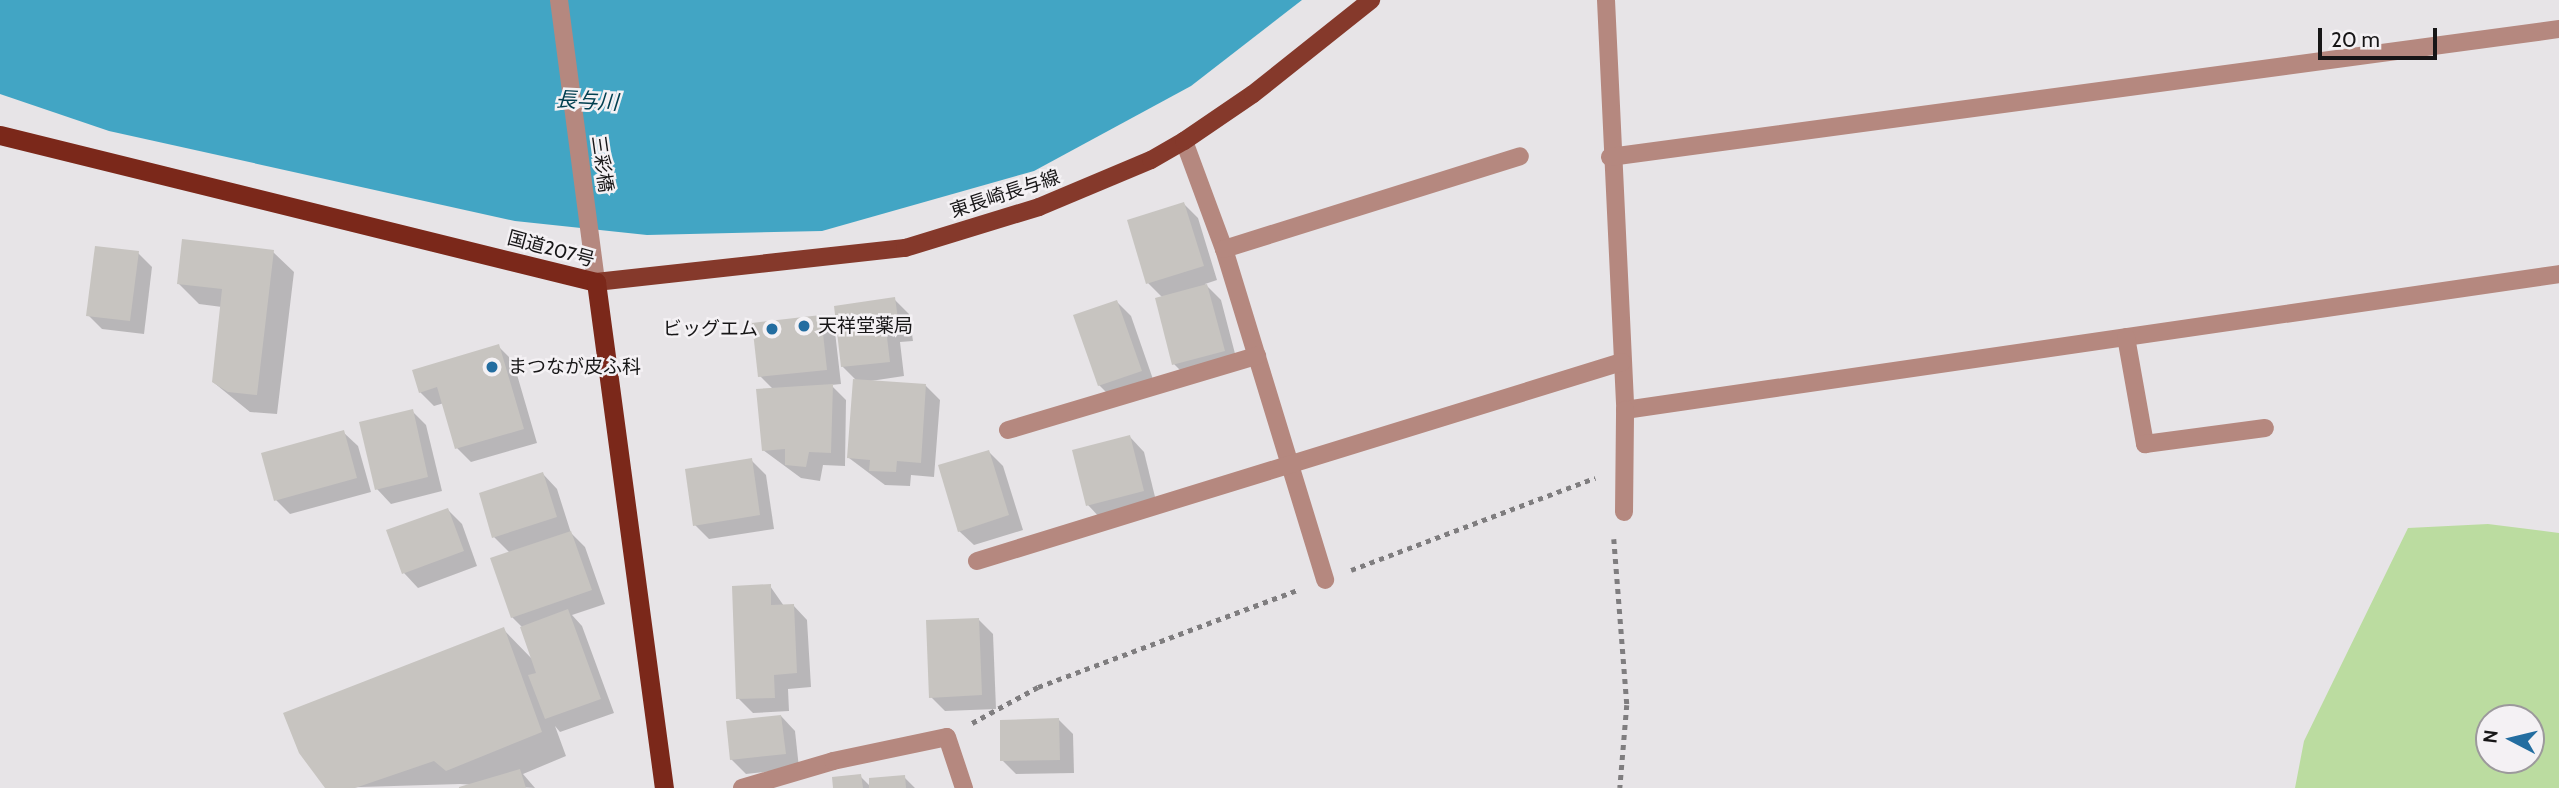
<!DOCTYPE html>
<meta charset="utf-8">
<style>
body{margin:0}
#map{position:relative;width:2559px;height:788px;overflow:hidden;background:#e7e4e7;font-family:Cabin,"Noto Sans JP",sans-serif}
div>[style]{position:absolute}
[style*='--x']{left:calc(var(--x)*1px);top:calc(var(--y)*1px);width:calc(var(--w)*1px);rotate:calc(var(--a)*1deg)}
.green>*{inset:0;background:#bbdca0}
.water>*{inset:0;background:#42a5c4}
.shadow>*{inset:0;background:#0003}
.building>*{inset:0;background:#c7c4c0}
.path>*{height:4.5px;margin-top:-2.25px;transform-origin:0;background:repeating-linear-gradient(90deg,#7f7d7f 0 5px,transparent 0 10px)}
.minor>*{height:18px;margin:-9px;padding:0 9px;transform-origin:9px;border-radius:9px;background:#b5887f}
.tertiary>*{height:18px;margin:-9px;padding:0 9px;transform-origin:9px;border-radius:9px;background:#b5887f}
.primary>*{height:18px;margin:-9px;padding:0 9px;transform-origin:9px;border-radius:9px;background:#85392b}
.trunk>*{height:19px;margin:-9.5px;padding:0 9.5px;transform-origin:9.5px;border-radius:9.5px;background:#7b281a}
.dots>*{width:19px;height:19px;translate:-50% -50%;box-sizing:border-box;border:4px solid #f4f1f4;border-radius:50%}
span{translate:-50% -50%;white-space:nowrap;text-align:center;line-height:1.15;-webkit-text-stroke:5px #f4f1f4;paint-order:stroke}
.street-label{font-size:19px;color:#171617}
.poi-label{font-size:19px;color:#171617}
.left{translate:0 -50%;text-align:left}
.right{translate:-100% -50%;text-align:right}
.water-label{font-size:21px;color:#024051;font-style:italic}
.north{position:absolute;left:2475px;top:704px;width:70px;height:70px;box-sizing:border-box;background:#f4f1f4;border:2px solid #9c999c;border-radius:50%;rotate:277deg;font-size:19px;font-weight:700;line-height:28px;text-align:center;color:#171617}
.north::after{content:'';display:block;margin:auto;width:24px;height:32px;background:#236da0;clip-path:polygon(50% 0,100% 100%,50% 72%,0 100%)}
.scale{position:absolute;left:2318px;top:28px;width:119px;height:32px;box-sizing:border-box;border:4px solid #171617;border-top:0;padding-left:9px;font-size:21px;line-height:24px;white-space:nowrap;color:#171617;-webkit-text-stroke:5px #f4f1f4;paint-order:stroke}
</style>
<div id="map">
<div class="green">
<i style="clip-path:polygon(evenodd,2488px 524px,2559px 533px,2559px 788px,2295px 788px,2304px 741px,2408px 528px,2488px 524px,2489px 718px,2531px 718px,2531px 760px,2489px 760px,2489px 718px)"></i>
</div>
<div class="water">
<i style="clip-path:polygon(0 0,1302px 0,1191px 86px,1034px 171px,822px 231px,647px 235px,515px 221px,109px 131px,0 94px)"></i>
</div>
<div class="shadow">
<i style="clip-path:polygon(1184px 204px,1198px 218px,1217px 280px,1205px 284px,1221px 300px,1238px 365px,1188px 378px,1174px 364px,1163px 298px,1148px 283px)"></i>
<i style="clip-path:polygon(273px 252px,294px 272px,277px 414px,250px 412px,213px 382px,222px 307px,199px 304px,179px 284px)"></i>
<i style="clip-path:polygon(138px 253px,152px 267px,144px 334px,102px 329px,88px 315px)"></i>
<i style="clip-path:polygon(894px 299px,909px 314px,913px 341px,900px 342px,904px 376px,864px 382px,926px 386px,940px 400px,934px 477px,911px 475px,910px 486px,885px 485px,849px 458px,857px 381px,842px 366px)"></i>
<i style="clip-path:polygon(1117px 302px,1131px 316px,1155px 385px,1113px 399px,1099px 385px)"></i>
<i style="clip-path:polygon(820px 317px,835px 332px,841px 384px,831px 385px,846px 400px,845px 466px,823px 465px,820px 481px,801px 478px,763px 450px,773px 389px,760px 376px)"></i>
<i style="clip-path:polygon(498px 346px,513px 361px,537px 443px,471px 462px,457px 448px,444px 403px,434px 406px,420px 392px)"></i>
<i style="clip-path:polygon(412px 411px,426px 425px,442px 491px,391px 504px,377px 489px)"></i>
<i style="clip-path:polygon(343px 432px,358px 446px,371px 492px,290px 514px,276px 500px)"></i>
<i style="clip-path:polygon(1130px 437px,1144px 452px,1157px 505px,1102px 520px,1088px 505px)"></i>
<i style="clip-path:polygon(989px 452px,1003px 466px,1023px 530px,974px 545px,959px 531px)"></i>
<i style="clip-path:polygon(751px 460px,766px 475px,774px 529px,709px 539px,695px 525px)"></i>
<i style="clip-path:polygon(543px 474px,557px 489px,571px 533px,585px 547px,605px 604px,572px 615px,582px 626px,614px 713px,560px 732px,555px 726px,566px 756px,523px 774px,535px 788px,460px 784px,328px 788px,503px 629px,533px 660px,523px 628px,512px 617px,510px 553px,494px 537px)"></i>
<i style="clip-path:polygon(448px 510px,462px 524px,477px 566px,418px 588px,404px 573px)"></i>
<i style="clip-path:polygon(770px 586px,784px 606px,793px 605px,807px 620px,811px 687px,788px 689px,789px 711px,753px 713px,738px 698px)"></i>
<i style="clip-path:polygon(979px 620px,993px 634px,996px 709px,945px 711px,931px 697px)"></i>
<i style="clip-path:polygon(781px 716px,795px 731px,799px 768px,746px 774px,731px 759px)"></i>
<i style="clip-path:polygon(1059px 720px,1073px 734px,1074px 773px,1016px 774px,1002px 760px)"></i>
<i style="clip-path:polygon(860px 776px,871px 787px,904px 777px,915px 788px,835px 788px)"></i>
</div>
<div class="building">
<i style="clip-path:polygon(1184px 202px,1204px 266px,1146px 284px,1127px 220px)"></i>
<i style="clip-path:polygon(182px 239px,274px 250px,257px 395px,228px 392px,212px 382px,222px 289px,177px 284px)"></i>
<i style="clip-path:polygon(95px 246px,139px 251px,130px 321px,86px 316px)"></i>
<i style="clip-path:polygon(1207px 284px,1225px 351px,1172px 365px,1155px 298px)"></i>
<i style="clip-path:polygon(895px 297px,899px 327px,886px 329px,890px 362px,841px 367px,834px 306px)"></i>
<i style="clip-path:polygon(1117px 300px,1142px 371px,1098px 386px,1073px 315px)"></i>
<i style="clip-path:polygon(821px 315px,827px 370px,758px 377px,752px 323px)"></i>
<i style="clip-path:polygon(499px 344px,524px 429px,455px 449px,437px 387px,419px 393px,412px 370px)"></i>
<i style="clip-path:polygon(853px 379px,926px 384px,921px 463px,897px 461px,896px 472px,869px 471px,870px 460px,847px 458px)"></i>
<i style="clip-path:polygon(833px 384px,831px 453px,809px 452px,806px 467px,785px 465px,785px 449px,762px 451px,756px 389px)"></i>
<i style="clip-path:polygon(413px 409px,428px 477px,375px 490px,359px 422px)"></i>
<i style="clip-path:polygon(344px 430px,357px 478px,274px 501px,261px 453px)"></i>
<i style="clip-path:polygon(1130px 435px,1144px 491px,1086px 506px,1072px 450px)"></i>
<i style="clip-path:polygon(989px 450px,1009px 515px,958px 532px,938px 465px)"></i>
<i style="clip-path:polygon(752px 458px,760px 515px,693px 526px,685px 469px)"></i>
<i style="clip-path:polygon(543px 472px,557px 517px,492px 538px,479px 493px)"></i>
<i style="clip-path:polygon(448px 508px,464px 551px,402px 574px,386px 530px)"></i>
<i style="clip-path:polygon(571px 531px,592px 590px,511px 618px,490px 558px)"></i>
<i style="clip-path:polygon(771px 584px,771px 605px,794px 604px,797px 673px,774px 675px,775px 698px,736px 699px,732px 586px)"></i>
<i style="clip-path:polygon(568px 609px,601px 699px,545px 719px,528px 675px,536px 673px,520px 627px)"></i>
<i style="clip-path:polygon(979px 618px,982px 695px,929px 698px,926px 620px)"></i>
<i style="clip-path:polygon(504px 627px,542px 732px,446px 771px,434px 761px,355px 788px,325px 788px,299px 753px,283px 713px)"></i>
<i style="clip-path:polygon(781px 715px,786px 754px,730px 760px,726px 721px)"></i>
<i style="clip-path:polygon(1059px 718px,1060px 760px,1000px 761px,1000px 720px)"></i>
<i style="clip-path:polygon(520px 769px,526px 788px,459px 788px,459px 787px)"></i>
<i style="clip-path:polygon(861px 774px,863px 788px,833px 788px,832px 777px)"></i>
<i style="clip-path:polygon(905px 775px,906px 788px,869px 788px,869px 778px)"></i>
</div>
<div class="path">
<i style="--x:1614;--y:539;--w:167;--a:85.5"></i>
<i style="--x:1627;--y:705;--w:83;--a:94.8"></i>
<i style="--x:1351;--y:570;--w:261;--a:-20.7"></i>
<i style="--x:972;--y:723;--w:75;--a:-28.6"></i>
<i style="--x:1038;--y:687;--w:277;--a:-20.5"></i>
</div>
<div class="minor">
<i style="--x:1606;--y:0;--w:410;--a:87.3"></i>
<i style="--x:1625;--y:410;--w:944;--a:-8.28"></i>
<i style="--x:1184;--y:141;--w:115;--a:69.7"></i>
<i style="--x:1224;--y:249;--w:346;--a:73"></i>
<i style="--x:1610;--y:157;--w:958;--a:-7.68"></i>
<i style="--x:1224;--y:249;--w:310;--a:-17.4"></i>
<i style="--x:2126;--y:337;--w:109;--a:79.9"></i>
<i style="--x:2145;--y:444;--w:121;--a:-7.6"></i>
<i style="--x:1008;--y:430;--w:260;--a:-16.6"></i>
<i style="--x:1624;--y:512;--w:102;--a:-89.4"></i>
<i style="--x:977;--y:561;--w:675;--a:-17.15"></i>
<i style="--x:742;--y:788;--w:95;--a:-16.5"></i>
<i style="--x:833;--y:761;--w:116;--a:-11.9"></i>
<i style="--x:947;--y:737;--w:54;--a:71.6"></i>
</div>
<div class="tertiary">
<i style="--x:559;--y:0;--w:284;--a:82.5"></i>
</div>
<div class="primary">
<i style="--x:596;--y:282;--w:311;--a:-6.3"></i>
<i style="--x:905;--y:248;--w:140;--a:-17"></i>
<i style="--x:1039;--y:207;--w:121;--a:-22.8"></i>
<i style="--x:1151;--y:160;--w:38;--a:-30"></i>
<i style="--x:1184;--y:141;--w:83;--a:-34.3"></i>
<i style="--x:1253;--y:94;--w:151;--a:-38.5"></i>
</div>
<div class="trunk">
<i style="--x:0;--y:135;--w:614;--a:13.86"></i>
<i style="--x:596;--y:282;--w:511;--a:82.35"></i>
</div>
<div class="dots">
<i style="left:804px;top:326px;background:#236da0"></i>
<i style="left:772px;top:329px;background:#236da0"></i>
<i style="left:492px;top:367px;background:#236da0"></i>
</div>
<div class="street-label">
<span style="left:602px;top:164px;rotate:82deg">三彩橋</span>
<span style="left:1005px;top:194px;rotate:-18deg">東長崎長与線</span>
<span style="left:551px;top:249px;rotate:15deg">国道207号</span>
</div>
<div class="poi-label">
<span class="left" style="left:818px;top:326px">天祥堂薬局</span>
<span class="right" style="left:758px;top:329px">ビッグエム</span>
<span class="left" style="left:508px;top:367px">まつなが皮ふ科</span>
</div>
<div class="water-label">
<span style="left:587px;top:101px;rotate:3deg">長与川</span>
</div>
<div class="north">N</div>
<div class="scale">20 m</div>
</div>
